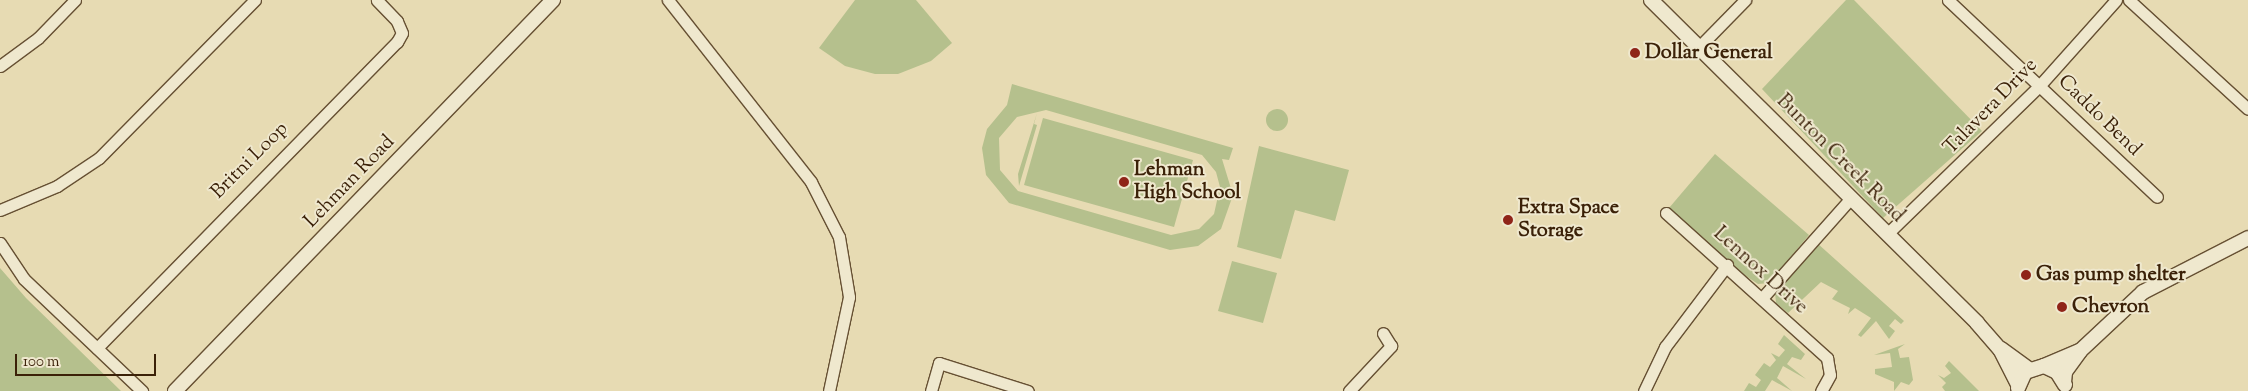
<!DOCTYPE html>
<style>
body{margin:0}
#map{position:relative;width:2248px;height:391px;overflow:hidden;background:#e7dbb3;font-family:"Sorts Mill Goudy",serif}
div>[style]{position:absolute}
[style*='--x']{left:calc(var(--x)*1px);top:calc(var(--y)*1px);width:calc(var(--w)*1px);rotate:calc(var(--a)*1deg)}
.green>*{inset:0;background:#b5c08d}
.round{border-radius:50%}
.roads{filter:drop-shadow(1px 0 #665033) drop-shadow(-1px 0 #665033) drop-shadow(0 1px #665033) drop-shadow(0 -1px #665033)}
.minor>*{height:11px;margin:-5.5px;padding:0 5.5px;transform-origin:5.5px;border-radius:5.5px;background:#efe8ce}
.tertiary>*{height:14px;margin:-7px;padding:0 7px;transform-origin:7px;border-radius:7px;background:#efe8ce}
.dots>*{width:14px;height:14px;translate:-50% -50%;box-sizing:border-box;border:2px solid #efe8ce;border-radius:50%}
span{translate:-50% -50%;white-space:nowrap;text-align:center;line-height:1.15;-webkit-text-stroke:4px #efe8ce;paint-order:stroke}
.poi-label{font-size:20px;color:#3b2108;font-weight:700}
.left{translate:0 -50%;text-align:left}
.street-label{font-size:20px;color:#3b2108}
.scale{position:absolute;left:15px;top:354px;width:141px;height:22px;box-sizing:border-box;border:2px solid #3b2108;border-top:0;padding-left:6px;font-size:15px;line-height:18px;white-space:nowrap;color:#3b2108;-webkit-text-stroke:4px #efe8ce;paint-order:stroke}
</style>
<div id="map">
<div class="green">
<i style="clip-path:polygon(855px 0,916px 0,952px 43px,931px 61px,898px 74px,875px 74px,845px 66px,819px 48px)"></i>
<i style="clip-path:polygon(1846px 0,1854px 0,1982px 131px,1883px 218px,1762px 89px)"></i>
<i style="clip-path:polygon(evenodd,1012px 84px,1233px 148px,1229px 160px,1222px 159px,1233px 195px,1221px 229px,1198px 246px,1170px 250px,1009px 203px,986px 175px,982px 148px,987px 129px,1007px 105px,1012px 84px,1046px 110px,1202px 155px,1216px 172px,1220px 187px,1214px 214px,1199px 229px,1171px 235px,1018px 191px,1000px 170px,999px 138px,1017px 117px,1046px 110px)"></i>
<i class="round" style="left:1266px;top:109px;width:22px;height:22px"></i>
<i style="clip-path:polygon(1037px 113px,1034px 124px,1037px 125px,1019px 186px,1018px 174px)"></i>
<i style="clip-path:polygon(1043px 118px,1193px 160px,1174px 227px,1024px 185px)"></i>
<i style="clip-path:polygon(1259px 146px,1349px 170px,1335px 221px,1295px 210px,1281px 259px,1237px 247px)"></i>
<i style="clip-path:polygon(1715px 154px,1809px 235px,1769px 283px,1758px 284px,1743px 274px,1669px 208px)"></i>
<i style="clip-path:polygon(1817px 243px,1904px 321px,1901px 324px,1895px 319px,1889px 326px,1895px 331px,1889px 339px,1876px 321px,1861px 337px,1858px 335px,1871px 318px,1855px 308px,1848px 314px,1850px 308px,1832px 299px,1838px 291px,1821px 282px,1788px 313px,1776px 303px,1775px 292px)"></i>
<i style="clip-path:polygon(1232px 261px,1277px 273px,1263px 323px,1218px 311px)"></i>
<i style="clip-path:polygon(0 268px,26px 298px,121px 391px,0 391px)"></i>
<i style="clip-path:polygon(1784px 335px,1805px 354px,1801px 360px,1792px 357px,1787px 364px,1806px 379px,1783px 366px,1777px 378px,1792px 391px,1772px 380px,1765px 391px,1744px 391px,1749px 383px,1756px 387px,1761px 380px,1755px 375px,1764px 363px,1770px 367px,1776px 360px,1771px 353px,1779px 357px,1785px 350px,1778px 344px)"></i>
<i style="clip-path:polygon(1905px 344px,1898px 349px,1900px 358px,1909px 357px,1913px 380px,1909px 385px,1901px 382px,1894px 391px,1894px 382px,1875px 374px,1875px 369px,1892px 367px,1890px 353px,1874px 355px)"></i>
<i style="clip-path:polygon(1949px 361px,1979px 391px,1945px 391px,1942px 387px,1946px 383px,1938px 375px,1944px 378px,1951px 373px,1945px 366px)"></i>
</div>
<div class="roads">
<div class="minor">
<i style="--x:668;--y:0;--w:231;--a:51.8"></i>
<i style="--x:811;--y:182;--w:62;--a:63"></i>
<i style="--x:839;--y:237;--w:61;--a:80.5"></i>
<i style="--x:849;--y:297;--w:96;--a:102"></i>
<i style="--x:1948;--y:0;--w:287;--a:43.3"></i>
<i style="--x:2129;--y:0;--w:161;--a:42.5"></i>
<i style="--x:1699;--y:47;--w:66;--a:-45.6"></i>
<i style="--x:0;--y:66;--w:47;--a:-36.4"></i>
<i style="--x:38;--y:38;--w:53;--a:-45.8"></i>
<i style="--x:0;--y:210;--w:62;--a:-22.8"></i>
<i style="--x:57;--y:186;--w:50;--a:-33.7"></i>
<i style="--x:99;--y:158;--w:222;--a:-45.4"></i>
<i style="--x:1666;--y:213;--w:217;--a:42"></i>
<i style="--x:1827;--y:358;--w:17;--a:80"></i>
<i style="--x:1830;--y:375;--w:18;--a:119"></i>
<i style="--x:1887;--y:234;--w:214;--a:-44.2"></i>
<i style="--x:2040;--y:85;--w:114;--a:-48.2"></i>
<i style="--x:0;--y:243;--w:43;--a:56.3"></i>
<i style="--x:24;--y:279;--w:163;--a:43.5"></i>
<i style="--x:1763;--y:297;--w:132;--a:-48.4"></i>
<i style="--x:97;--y:348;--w:429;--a:-45.6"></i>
<i style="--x:397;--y:42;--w:10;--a:-61"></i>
<i style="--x:402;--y:33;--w:13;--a:-113"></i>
<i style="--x:397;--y:21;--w:29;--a:-134"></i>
<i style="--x:931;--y:391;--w:29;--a:-74"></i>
<i style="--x:939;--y:363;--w:93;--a:17.5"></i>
<i style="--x:1349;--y:391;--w:62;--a:-47"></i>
<i style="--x:1391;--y:346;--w:15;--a:-122"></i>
<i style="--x:1644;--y:391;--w:49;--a:-64.5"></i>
<i style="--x:1665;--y:347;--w:103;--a:-52.9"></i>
</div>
<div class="tertiary">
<i style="--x:1651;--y:0;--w:459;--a:44.7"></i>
<i style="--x:1977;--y:323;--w:35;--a:49"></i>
<i style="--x:2000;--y:349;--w:39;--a:63"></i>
<i style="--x:2001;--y:349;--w:34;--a:36"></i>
<i style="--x:2044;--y:366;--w:39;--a:-23"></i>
<i style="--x:2064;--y:382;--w:10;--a:-84"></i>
<i style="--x:2065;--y:372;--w:26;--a:-54"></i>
<i style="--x:2080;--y:351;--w:86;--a:-43.1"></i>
<i style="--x:2143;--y:292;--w:118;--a:-27.2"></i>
<i style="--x:2018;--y:388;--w:17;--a:-66"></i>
<i style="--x:2025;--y:372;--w:20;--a:-18"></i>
<i style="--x:2044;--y:366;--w:14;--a:25"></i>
<i style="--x:2057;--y:372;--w:15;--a:58"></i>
<i style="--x:175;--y:391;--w:544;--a:-45.97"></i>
</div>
</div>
<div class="dots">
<i style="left:1635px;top:53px;background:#8f2418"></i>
<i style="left:1124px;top:182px;background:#8f2418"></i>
<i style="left:1508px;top:220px;background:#8f2418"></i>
<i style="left:2026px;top:275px;background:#8f2418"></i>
<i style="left:2062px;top:307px;background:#8f2418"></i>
</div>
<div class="poi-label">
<span class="left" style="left:1645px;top:53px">Dollar General</span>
<span class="left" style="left:1134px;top:182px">Lehman<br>High School</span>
<span class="left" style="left:1518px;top:220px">Extra Space<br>Storage</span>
<span class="left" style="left:2036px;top:275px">Gas pump shelter</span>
<span class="left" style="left:2072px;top:307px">Chevron</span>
</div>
<div class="street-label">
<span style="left:1991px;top:107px;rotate:-46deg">Talavera Drive</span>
<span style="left:2099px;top:116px;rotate:44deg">Caddo Bend</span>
<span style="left:1840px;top:159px;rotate:45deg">Bunton Creek Road</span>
<span style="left:250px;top:161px;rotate:-45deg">Britni Loop</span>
<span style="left:350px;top:182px;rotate:-46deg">Lehman Road</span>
<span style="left:1760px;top:271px;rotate:42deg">Lennox Drive</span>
</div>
<div class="scale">100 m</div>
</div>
